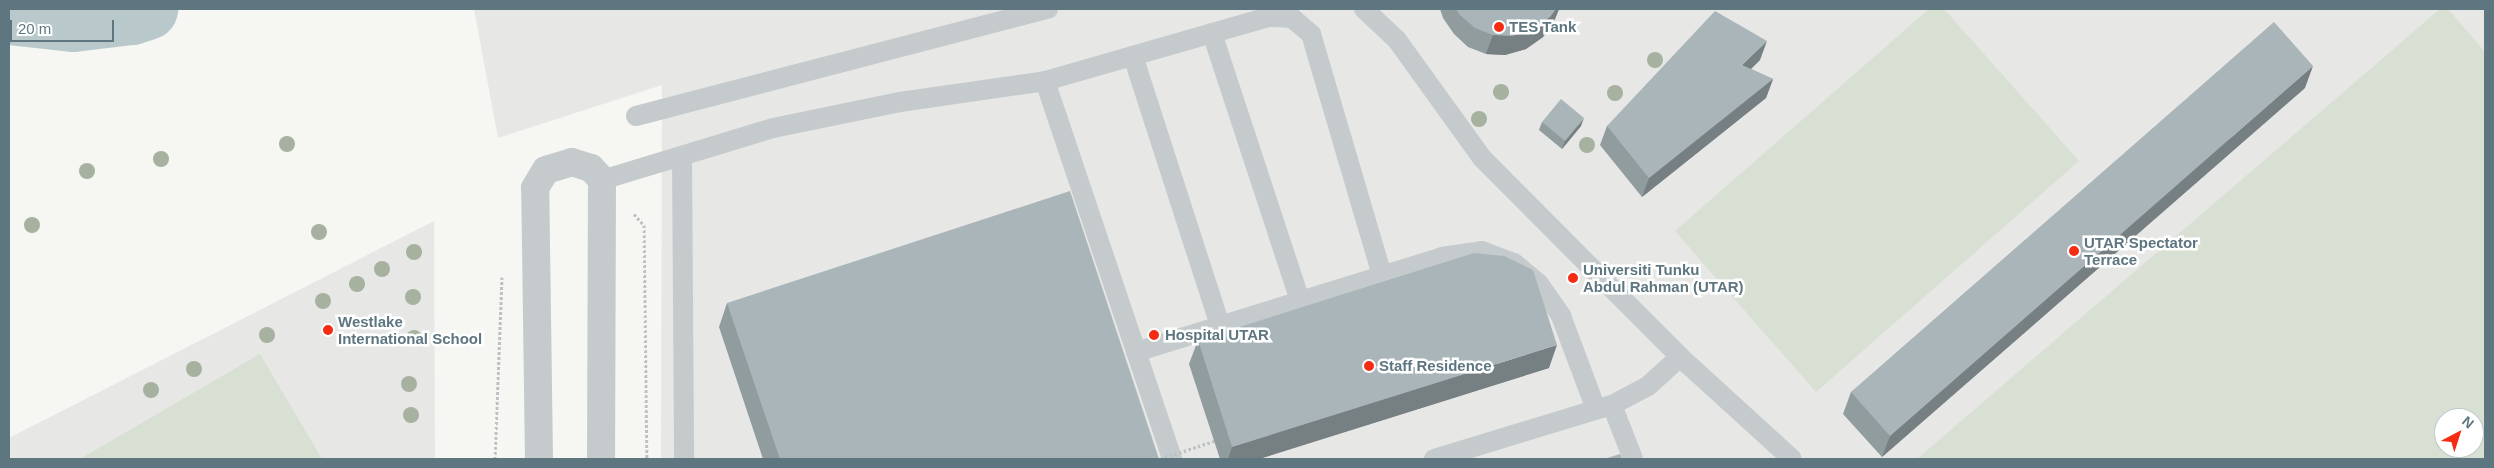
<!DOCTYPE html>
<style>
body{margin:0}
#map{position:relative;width:2494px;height:468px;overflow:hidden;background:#f6f6f2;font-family:Helvetica,sans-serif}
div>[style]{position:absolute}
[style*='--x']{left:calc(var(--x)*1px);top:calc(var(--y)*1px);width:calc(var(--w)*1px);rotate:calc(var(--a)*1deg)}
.built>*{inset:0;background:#e7e7e5}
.green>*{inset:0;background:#d8dfd3}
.river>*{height:62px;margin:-31px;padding:0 31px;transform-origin:31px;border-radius:31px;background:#b9c9cb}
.path>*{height:3px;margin-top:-1.5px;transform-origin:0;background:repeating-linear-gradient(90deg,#bec1c3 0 2.5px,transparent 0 5px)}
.service>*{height:20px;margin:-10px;padding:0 10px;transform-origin:10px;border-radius:10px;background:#c5cacc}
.minor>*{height:28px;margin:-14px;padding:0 14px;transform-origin:14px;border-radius:14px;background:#c5cacc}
.path-bridge>*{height:3px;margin-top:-1.5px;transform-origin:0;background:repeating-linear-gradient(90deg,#bec1c3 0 2.5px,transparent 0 5px)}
.trees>*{width:16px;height:16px;margin:-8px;border-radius:50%;background:#a7b1a0}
.wall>*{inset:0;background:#919c9e}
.shaded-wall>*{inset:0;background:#767f81}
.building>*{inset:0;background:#a9b5b8}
.dots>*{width:14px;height:14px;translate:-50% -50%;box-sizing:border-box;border:2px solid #fff;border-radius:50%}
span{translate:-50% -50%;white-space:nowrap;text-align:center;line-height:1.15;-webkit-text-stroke:5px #fff;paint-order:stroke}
.poi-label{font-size:15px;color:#5e7680;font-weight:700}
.left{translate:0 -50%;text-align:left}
.frame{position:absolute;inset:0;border:10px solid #5e7680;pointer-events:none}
.north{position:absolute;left:2434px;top:408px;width:50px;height:50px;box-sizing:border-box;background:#fff;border:1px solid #bfc8cc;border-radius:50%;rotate:40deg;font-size:14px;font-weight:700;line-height:20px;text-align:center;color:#5e7680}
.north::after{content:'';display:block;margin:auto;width:18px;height:22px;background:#f42c14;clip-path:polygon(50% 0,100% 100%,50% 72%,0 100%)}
.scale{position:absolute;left:10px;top:20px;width:104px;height:22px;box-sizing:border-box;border:2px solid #5e7680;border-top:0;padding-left:6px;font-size:15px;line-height:18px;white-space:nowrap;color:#5e7680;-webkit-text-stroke:4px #fff;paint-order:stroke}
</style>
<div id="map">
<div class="built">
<i style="clip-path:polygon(evenodd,474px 9px,2485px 9px,2485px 459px,661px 459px,662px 85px,498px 138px,474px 9px,2444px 418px,2474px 418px,2474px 448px,2444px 448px,2444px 418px)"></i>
<i style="clip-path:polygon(434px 221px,435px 459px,9px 459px,9px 438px)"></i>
</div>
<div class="green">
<i style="clip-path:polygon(1929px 9px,1944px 9px,2079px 161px,1816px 392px,1675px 231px)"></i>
<i style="clip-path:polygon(evenodd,2440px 9px,2448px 9px,2485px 52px,2485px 459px,1917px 459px,2440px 9px,2444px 418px,2474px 418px,2474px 448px,2444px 448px,2444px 418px)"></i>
<i style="clip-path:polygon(260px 354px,322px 459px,80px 459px)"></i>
</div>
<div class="river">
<i style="--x:9;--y:14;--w:64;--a:6.2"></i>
<i style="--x:73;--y:21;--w:59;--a:-6.8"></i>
<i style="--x:132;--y:14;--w:16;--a:-18"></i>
</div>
<div class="path">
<i style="--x:634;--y:214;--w:15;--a:48"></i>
<i style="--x:644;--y:225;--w:234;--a:89.3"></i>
<i style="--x:495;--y:459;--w:182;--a:-87.8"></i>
</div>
<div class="service">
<i style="--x:1364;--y:9;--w:45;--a:43.2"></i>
<i style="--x:1397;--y:40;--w:145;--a:54.2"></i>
<i style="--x:1482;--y:158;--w:281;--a:45.1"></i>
<i style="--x:1680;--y:357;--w:151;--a:42.3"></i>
<i style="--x:1212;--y:33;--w:282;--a:71.8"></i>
<i style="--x:1133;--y:56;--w:283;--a:72.1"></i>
<i style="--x:1045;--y:81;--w:399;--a:71.4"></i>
<i style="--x:636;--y:116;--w:426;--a:-14.6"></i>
<i style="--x:682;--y:157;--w:302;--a:89.6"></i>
<i style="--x:602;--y:180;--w:179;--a:-16.9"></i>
<i style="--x:773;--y:128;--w:130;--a:-11.6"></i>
<i style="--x:900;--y:102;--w:147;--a:-8.2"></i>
<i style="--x:1045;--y:81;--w:232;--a:-16"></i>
<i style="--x:1268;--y:17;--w:24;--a:2"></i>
<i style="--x:1292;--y:18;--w:25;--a:40"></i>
<i style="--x:1311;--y:34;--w:251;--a:73.6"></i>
<i style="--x:1136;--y:352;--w:320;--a:-17.2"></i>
<i style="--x:1442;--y:257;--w:40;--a:-8.5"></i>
<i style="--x:1482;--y:251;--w:34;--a:21"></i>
<i style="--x:1514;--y:263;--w:33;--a:40"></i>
<i style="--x:1539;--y:284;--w:39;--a:55"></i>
<i style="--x:1561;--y:316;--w:99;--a:69.4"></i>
<i style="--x:1612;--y:405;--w:58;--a:68.7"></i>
<i style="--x:1434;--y:459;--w:186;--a:-16.9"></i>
<i style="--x:1612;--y:405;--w:41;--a:-27.8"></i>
<i style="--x:1648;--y:386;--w:43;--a:-42.2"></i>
</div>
<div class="minor">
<i style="--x:539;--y:459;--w:271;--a:-90.8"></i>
<i style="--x:535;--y:188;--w:21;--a:-59"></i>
<i style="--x:546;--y:170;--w:27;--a:-17"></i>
<i style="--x:572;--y:162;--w:20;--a:18"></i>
<i style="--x:591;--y:168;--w:16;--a:47"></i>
<i style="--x:602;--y:180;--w:279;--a:90.2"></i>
</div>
<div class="path-bridge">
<i style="--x:1160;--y:459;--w:57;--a:-18.4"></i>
</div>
<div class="trees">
<i style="left:1655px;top:60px"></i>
<i style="left:1501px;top:92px"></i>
<i style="left:1615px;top:93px"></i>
<i style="left:1479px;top:119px"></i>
<i style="left:287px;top:144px"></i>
<i style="left:1587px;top:145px"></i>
<i style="left:161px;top:159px"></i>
<i style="left:87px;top:171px"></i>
<i style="left:32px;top:225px"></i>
<i style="left:319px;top:232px"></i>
<i style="left:414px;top:252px"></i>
<i style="left:382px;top:269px"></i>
<i style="left:357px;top:284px"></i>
<i style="left:413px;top:297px"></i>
<i style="left:323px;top:301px"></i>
<i style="left:267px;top:335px"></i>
<i style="left:414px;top:338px"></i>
<i style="left:194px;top:369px"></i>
<i style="left:409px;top:384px"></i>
<i style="left:151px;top:390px"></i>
<i style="left:411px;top:415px"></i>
</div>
<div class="wall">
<i style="clip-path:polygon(1440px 9px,1559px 9px,1555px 19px,1543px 37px,1526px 49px,1505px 55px,1486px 54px,1468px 47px,1454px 34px,1443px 18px)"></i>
<i style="clip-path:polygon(1760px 60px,1751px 69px,1773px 79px,1766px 98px,1642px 197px,1600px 145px,1607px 126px)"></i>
<i style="clip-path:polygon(2305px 88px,1882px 457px,1843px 414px,1851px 392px)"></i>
<i style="clip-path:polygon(1542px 122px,1581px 126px,1562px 149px,1539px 130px)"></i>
<i style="clip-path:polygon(727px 303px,1159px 459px,763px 459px,719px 327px)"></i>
<i style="clip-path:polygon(1198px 340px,1549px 368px,1259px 459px,1220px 459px,1189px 364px)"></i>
</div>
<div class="shaded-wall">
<i style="clip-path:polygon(1556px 9px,1559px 9px,1555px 19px,1543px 37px,1526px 49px,1505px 55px,1486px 54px,1493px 35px)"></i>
<i style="clip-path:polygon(1767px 41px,1760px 60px,1735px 84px,1742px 65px)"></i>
<i style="clip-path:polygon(2313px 66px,2305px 88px,1882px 457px,1890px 436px)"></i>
<i style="clip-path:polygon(1773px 79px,1766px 98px,1642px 197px,1649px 178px)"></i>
<i style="clip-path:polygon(1584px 118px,1581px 126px,1562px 149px,1565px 141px)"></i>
<i style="clip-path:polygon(1557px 345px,1549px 368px,1259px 459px,1228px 459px,1232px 447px)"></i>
</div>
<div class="building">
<i style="clip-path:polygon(1456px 9px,1556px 9px,1550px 17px,1533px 30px,1512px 36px,1493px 35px,1475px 28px,1460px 15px)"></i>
<i style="clip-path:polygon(1715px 11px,1767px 41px,1742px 65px,1773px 79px,1649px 178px,1607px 126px)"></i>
<i style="clip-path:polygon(2274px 22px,2313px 66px,1890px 436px,1851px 392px)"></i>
<i style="clip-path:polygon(1561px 99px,1584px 118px,1565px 141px,1542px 122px)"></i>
<i style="clip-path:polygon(1070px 191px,1159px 459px,780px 459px,727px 303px)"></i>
<i style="clip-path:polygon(1474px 253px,1504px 256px,1533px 270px,1557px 345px,1232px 447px,1198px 340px)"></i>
<i style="clip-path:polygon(1620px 454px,1622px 459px,1604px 459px)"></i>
</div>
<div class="dots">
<i style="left:1499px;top:27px;background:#f42c14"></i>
<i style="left:2074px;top:251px;background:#f42c14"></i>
<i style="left:1573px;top:278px;background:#f42c14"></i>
<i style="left:328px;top:330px;background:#f42c14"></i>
<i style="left:1154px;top:335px;background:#f42c14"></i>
<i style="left:1369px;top:366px;background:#f42c14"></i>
</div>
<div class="poi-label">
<span class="left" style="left:1509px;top:27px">TES Tank</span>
<span class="left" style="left:2084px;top:251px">UTAR Spectator<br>Terrace</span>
<span class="left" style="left:1583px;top:278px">Universiti Tunku<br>Abdul Rahman (UTAR)</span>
<span class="left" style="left:338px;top:330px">Westlake<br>International School</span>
<span class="left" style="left:1165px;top:335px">Hospital UTAR</span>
<span class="left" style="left:1379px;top:366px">Staff Residence</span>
</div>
<div class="frame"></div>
<div class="north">N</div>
<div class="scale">20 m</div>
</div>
